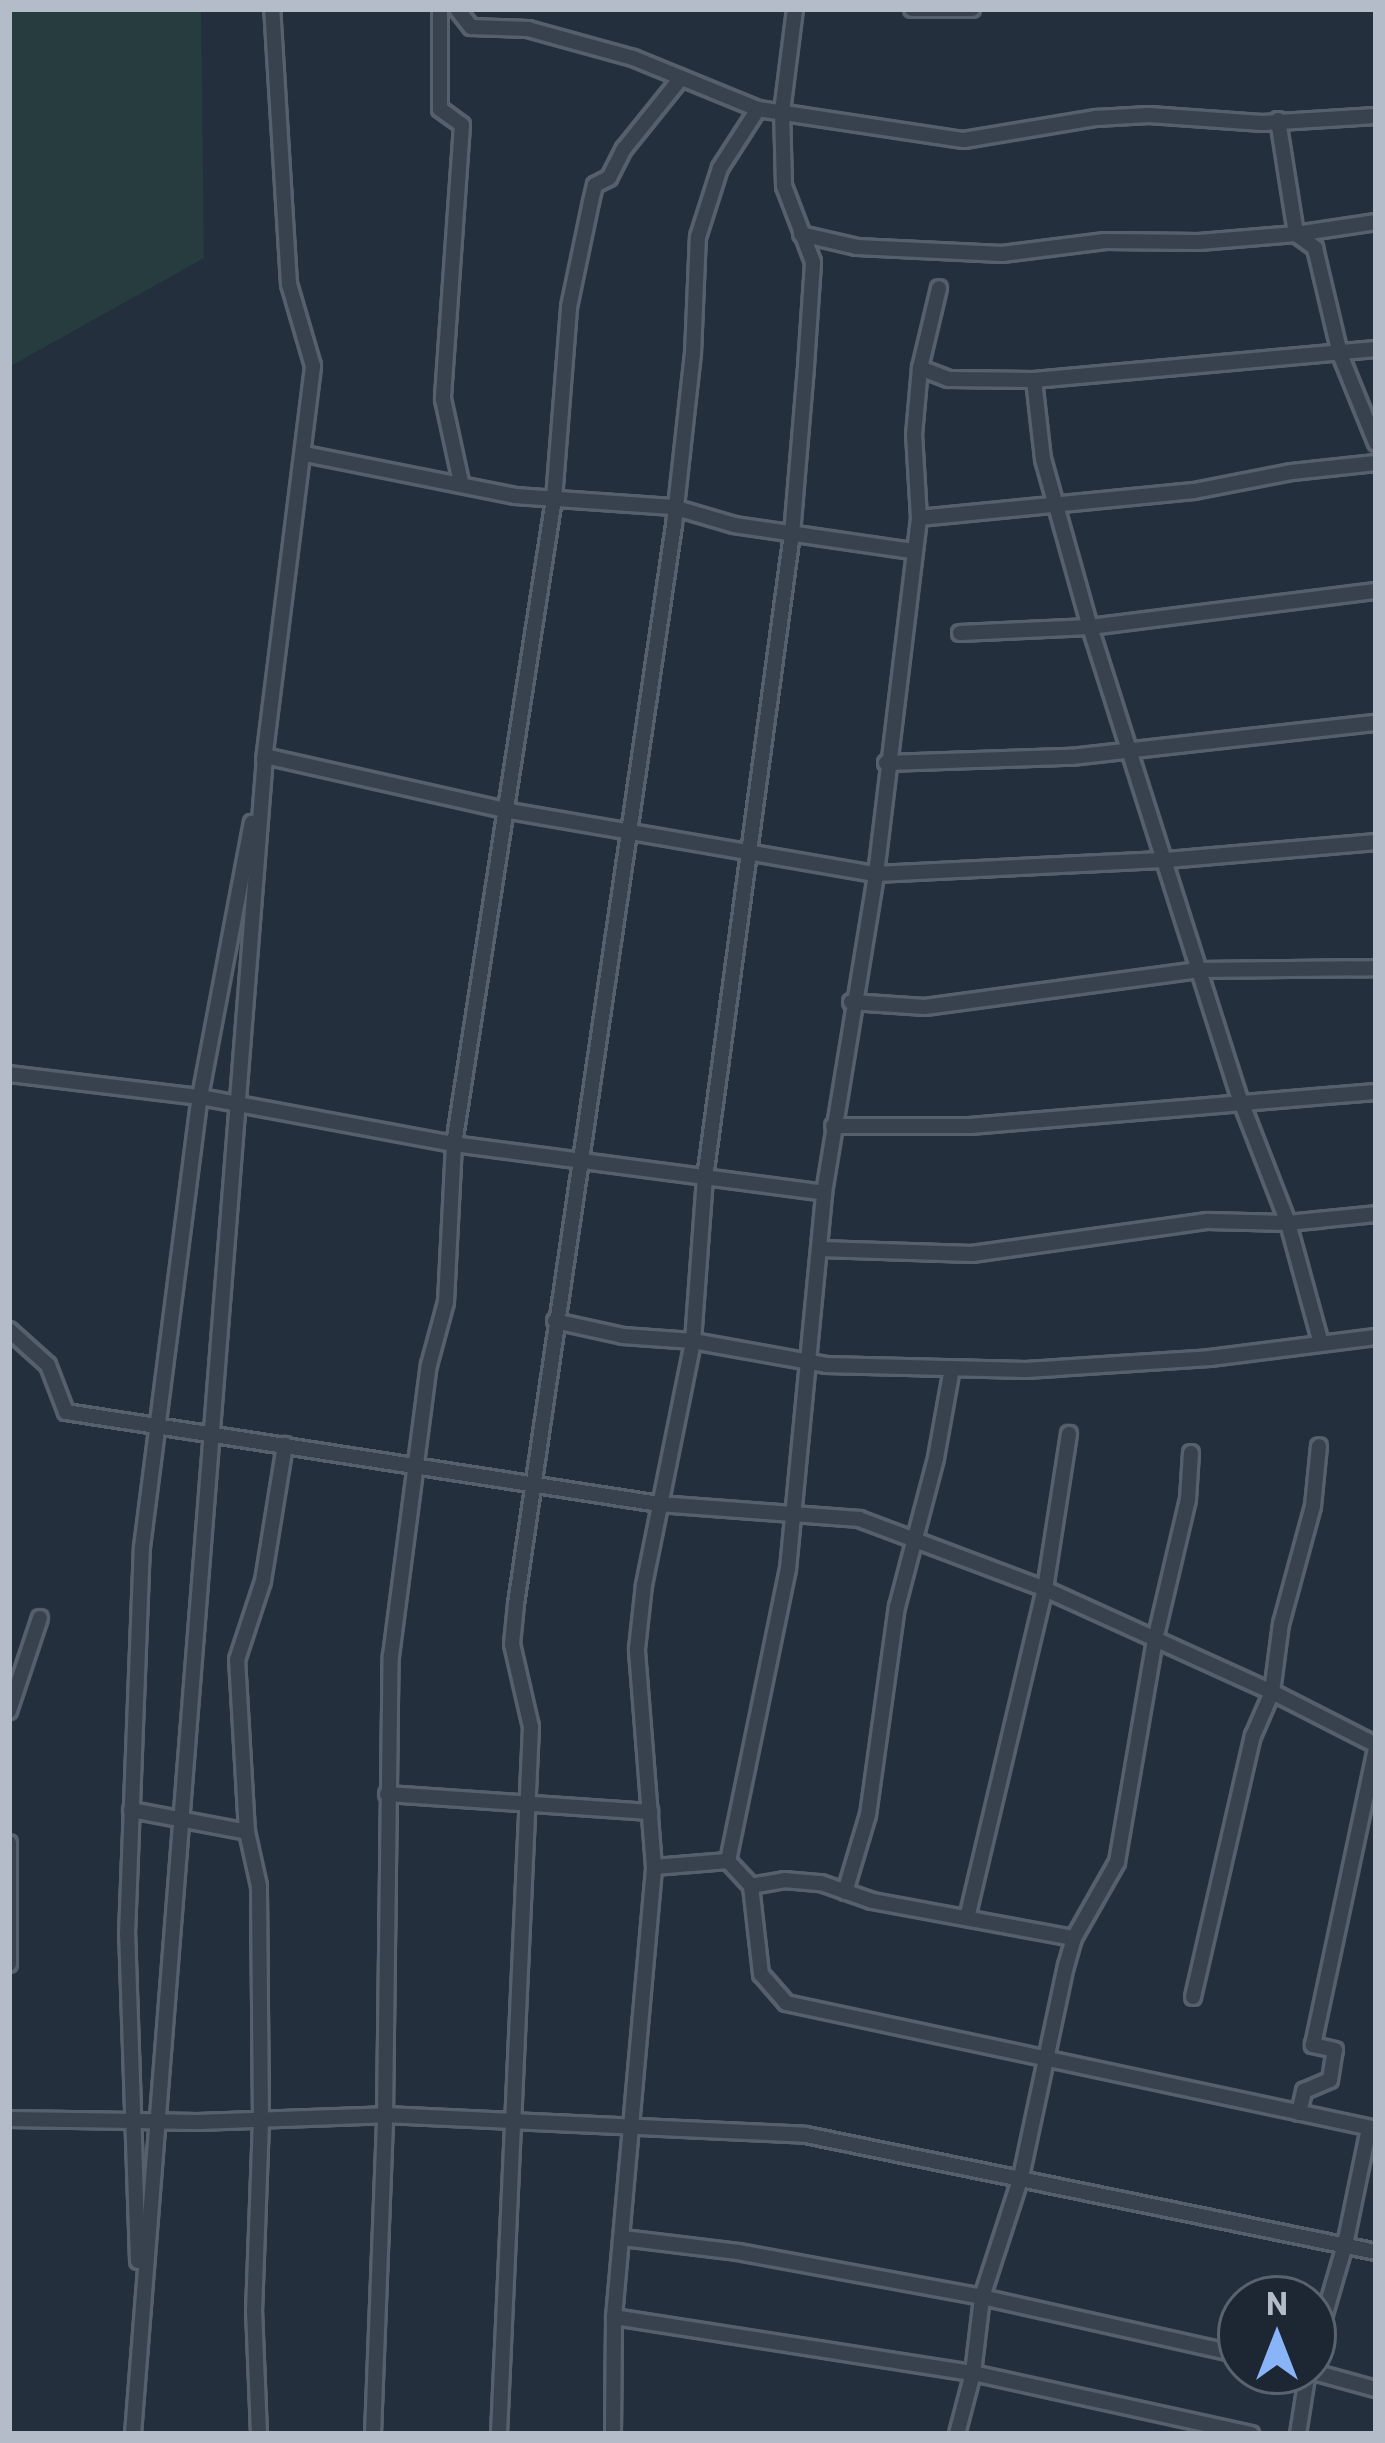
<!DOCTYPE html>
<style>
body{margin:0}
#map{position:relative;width:1385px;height:2443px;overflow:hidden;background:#242f3e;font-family:Barlow,sans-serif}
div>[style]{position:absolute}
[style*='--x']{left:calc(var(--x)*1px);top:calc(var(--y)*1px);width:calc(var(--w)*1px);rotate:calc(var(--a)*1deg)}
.green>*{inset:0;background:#263c3f}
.roads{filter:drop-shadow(3px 0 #565f6c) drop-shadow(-3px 0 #565f6c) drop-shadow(0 3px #565f6c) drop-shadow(0 -3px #565f6c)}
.minor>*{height:14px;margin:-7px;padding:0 7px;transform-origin:7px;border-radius:7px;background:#38414e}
span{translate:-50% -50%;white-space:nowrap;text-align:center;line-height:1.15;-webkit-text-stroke:9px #1d2633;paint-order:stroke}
.frame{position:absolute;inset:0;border:12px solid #b4bcc9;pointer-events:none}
.north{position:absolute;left:1217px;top:2275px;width:120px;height:120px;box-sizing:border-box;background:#1d2633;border:3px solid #59626f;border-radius:50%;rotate:0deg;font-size:33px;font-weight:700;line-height:48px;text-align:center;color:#b4bcc9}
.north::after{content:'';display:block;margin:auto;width:42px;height:54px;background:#8ab4f8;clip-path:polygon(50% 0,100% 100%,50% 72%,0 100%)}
</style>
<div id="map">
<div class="green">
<i style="clip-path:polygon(9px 9px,201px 9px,204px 258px,9px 367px)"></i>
</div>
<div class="roads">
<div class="minor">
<i style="--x:440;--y:9;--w:100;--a:90"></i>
<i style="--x:440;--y:109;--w:27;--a:36"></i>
<i style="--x:462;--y:125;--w:275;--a:94"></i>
<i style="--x:443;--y:399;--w:85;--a:77.8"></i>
<i style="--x:457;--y:9;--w:23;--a:52"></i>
<i style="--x:471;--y:27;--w:57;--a:2"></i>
<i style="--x:528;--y:29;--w:109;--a:15.4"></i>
<i style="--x:633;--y:58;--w:135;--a:22.2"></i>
<i style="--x:758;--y:109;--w:208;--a:8.6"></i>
<i style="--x:964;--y:140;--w:134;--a:-9.5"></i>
<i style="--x:1096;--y:118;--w:53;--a:-3.2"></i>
<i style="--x:1149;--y:115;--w:114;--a:4"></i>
<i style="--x:1263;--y:123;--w:113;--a:-3.5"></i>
<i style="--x:912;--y:9;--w:60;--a:0"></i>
<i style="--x:1278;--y:120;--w:115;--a:81"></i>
<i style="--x:1296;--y:234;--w:24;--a:36"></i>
<i style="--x:1315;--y:248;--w:109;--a:76.7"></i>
<i style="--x:1340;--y:354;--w:96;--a:68"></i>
<i style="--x:801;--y:234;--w:57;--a:13.1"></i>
<i style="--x:857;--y:247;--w:145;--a:2.8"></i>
<i style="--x:1002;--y:254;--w:104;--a:-7.2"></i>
<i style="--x:1105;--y:241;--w:94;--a:0.6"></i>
<i style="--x:1199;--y:242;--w:97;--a:-4.7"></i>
<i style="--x:1296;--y:234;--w:81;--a:-8.5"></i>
<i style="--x:920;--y:368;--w:31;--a:21"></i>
<i style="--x:949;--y:379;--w:85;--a:0.7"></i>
<i style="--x:1034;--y:380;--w:343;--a:-5.2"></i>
<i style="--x:1034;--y:380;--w:80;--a:83.5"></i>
<i style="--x:1043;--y:459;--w:174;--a:74.4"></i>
<i style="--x:1090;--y:627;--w:495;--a:72.4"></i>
<i style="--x:1240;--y:1099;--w:133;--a:68.8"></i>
<i style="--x:1288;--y:1223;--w:121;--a:74.7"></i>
<i style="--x:305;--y:454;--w:214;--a:11.3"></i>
<i style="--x:515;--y:496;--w:158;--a:4"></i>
<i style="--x:673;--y:507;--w:64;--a:16.4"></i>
<i style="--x:734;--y:525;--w:180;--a:8.3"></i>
<i style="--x:919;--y:518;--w:276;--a:-5.6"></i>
<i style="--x:1194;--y:491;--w:100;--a:-11"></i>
<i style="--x:1292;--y:472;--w:84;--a:-6.1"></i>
<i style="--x:960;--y:633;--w:130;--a:-2.6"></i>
<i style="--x:1090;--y:627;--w:288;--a:-7.2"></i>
<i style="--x:264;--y:760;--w:397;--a:-82.9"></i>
<i style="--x:313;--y:366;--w:85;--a:-106.3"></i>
<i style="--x:289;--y:284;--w:276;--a:-93.5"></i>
<i style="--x:886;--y:763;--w:185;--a:-1.9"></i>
<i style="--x:1071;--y:757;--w:307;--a:-6.4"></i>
<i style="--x:851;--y:1002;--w:74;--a:3.9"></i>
<i style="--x:925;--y:1007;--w:276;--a:-7.7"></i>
<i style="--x:1199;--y:970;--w:177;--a:-0.6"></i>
<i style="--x:9;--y:1074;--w:192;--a:6.9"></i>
<i style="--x:200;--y:1097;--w:258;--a:10.5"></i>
<i style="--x:454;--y:1144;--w:373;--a:7.5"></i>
<i style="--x:833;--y:1126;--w:137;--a:0"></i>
<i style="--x:970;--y:1126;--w:407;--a:-4.8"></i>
<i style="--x:820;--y:1249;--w:152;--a:1.9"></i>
<i style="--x:972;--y:1254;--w:238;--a:-8"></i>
<i style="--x:1208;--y:1221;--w:80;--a:1.4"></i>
<i style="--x:1288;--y:1223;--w:88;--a:-5.8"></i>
<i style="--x:555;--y:1321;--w:70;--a:12.4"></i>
<i style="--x:623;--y:1336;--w:70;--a:4.1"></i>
<i style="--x:693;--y:1341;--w:135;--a:10.2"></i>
<i style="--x:826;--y:1365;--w:200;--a:1.4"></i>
<i style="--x:1026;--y:1370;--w:184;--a:-3.7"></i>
<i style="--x:1210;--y:1358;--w:167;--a:-7.2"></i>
<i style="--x:9;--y:1330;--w:52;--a:41.9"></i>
<i style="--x:48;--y:1365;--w:50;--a:69"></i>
<i style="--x:66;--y:1412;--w:600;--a:8.82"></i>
<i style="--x:659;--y:1504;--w:201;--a:4.3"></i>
<i style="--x:859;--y:1519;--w:199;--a:20.6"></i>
<i style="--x:1045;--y:1589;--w:249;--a:24.4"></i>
<i style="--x:1272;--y:1692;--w:117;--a:27"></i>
<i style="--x:9;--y:1711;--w:98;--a:-71.6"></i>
<i style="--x:387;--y:1794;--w:264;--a:3.9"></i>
<i style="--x:131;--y:1810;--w:118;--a:10.7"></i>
<i style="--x:9;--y:1843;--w:121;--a:90"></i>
<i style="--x:728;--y:1861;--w:298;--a:-78.4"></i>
<i style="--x:788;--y:1569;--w:378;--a:-84.5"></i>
<i style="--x:824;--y:1193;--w:323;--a:-80.7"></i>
<i style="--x:876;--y:874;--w:359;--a:-83.1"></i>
<i style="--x:919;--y:518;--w:83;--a:-93.4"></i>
<i style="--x:914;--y:435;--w:67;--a:-84.9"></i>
<i style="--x:920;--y:368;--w:82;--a:-76.6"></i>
<i style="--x:654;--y:1867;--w:74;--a:-4.6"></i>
<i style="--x:728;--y:1861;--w:34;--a:47"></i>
<i style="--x:751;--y:1886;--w:34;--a:-10"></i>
<i style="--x:784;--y:1880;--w:37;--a:5"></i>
<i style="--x:821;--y:1883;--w:54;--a:19.4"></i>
<i style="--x:872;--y:1901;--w:205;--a:10.4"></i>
<i style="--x:751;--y:1886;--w:89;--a:83.5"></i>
<i style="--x:761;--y:1974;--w:38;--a:49"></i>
<i style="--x:786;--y:2003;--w:603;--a:12.05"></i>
<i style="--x:845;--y:1892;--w:80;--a:-73.4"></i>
<i style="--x:868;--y:1815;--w:210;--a:-82.1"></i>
<i style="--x:897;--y:1607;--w:154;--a:-75.3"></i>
<i style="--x:936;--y:1458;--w:91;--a:-79.9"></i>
<i style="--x:967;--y:1918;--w:338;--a:-76.7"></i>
<i style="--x:1045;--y:1589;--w:157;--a:-81.2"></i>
<i style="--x:1193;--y:1997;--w:268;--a:-77.1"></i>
<i style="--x:1253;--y:1736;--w:48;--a:-66.6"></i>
<i style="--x:1272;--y:1692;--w:69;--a:-82.5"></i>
<i style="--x:1281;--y:1624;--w:122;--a:-74.8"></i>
<i style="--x:1313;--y:1506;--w:60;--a:-84.3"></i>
<i style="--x:1299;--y:2113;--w:23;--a:-77"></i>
<i style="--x:1304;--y:2091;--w:28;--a:-23"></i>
<i style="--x:1330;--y:2080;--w:30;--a:-81"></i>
<i style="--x:1335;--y:2050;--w:23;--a:-167"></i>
<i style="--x:1313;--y:2045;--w:303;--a:-78"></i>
<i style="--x:9;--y:2119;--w:189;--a:0.9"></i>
<i style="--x:198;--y:2122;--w:187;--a:-2.1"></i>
<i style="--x:385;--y:2115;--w:421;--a:2.7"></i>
<i style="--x:806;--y:2135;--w:582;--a:11.6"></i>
<i style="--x:623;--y:2238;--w:116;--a:6.9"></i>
<i style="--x:738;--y:2252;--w:248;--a:10.4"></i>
<i style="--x:982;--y:2297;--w:265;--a:12.6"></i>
<i style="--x:138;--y:2261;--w:326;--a:-91.9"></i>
<i style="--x:127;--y:1935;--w:388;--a:-87.8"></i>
<i style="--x:142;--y:1547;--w:454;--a:-82.7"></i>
<i style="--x:200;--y:1097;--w:279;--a:-79.3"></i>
<i style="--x:614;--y:2317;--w:363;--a:8.9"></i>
<i style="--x:973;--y:2373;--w:285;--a:12.4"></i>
<i style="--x:1313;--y:2355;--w:115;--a:-73.8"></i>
<i style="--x:1345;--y:2245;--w:119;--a:-78.4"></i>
<i style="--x:1310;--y:2371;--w:68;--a:15.3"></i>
<i style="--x:133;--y:2434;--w:1683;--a:-85.5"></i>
<i style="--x:265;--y:756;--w:245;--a:12.7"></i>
<i style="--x:504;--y:810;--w:377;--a:9.8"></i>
<i style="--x:876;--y:874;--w:291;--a:-2.8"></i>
<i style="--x:1167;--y:860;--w:210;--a:-4.9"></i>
<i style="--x:259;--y:2434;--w:122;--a:-92.3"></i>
<i style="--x:254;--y:2312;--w:192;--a:-87.9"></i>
<i style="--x:261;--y:2120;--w:234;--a:-90.5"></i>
<i style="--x:259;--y:1886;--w:55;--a:-102.5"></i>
<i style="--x:247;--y:1832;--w:172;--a:-93.3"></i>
<i style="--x:237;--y:1660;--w:83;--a:-71.8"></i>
<i style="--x:263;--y:1581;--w:138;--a:-80.8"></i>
<i style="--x:373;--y:2434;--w:319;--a:-87.8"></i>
<i style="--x:385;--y:2115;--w:459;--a:-89.3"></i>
<i style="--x:391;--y:1656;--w:293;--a:-82.6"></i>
<i style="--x:429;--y:1365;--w:65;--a:-74.9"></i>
<i style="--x:446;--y:1302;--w:158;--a:-87.1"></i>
<i style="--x:454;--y:1144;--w:653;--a:-81.19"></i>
<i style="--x:554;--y:499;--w:193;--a:-85.5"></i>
<i style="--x:569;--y:307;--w:107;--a:-78.2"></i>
<i style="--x:591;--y:202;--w:17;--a:-77"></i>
<i style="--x:595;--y:185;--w:16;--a:-27"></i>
<i style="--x:609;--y:178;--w:33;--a:-63"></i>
<i style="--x:624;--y:149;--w:91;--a:-51.2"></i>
<i style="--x:499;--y:2434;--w:708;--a:-87.41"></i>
<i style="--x:531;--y:1727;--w:85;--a:-102.9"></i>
<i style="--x:512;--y:1644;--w:40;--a:-84.3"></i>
<i style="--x:516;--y:1604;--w:1091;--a:-81.67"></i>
<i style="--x:674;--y:525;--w:172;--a:-83.7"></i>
<i style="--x:693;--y:354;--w:117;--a:-87.6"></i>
<i style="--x:698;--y:237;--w:72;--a:-72.3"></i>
<i style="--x:720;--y:168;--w:70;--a:-57.2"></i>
<i style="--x:613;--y:2434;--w:117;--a:-89.5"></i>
<i style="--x:614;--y:2317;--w:452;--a:-84.9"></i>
<i style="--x:654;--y:1867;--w:219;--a:-94.5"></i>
<i style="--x:637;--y:1649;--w:64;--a:-83.8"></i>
<i style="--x:644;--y:1585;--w:249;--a:-78.6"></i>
<i style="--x:693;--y:1341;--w:163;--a:-85.8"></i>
<i style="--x:705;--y:1178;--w:650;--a:-82.31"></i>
<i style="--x:792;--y:534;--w:169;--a:-85.2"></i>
<i style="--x:806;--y:366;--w:104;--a:-86.1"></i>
<i style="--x:813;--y:262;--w:81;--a:-110.9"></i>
<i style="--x:784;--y:186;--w:74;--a:-91.5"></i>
<i style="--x:782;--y:112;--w:104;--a:-82.8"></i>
<i style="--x:957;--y:2434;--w:63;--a:-75.3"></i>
<i style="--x:973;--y:2373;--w:77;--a:-83.2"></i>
<i style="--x:982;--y:2297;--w:126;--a:-72"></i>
<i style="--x:1021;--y:2177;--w:216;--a:-78"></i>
<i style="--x:1066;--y:1966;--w:29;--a:-74"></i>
<i style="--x:1074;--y:1938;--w:87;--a:-60.5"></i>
<i style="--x:1117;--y:1862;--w:225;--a:-80.3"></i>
<i style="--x:1155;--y:1640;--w:145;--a:-76.8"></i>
<i style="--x:1188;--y:1499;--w:46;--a:-86.3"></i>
<i style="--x:1298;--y:2434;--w:64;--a:-81"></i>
</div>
</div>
<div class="frame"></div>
<div class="north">N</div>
</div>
